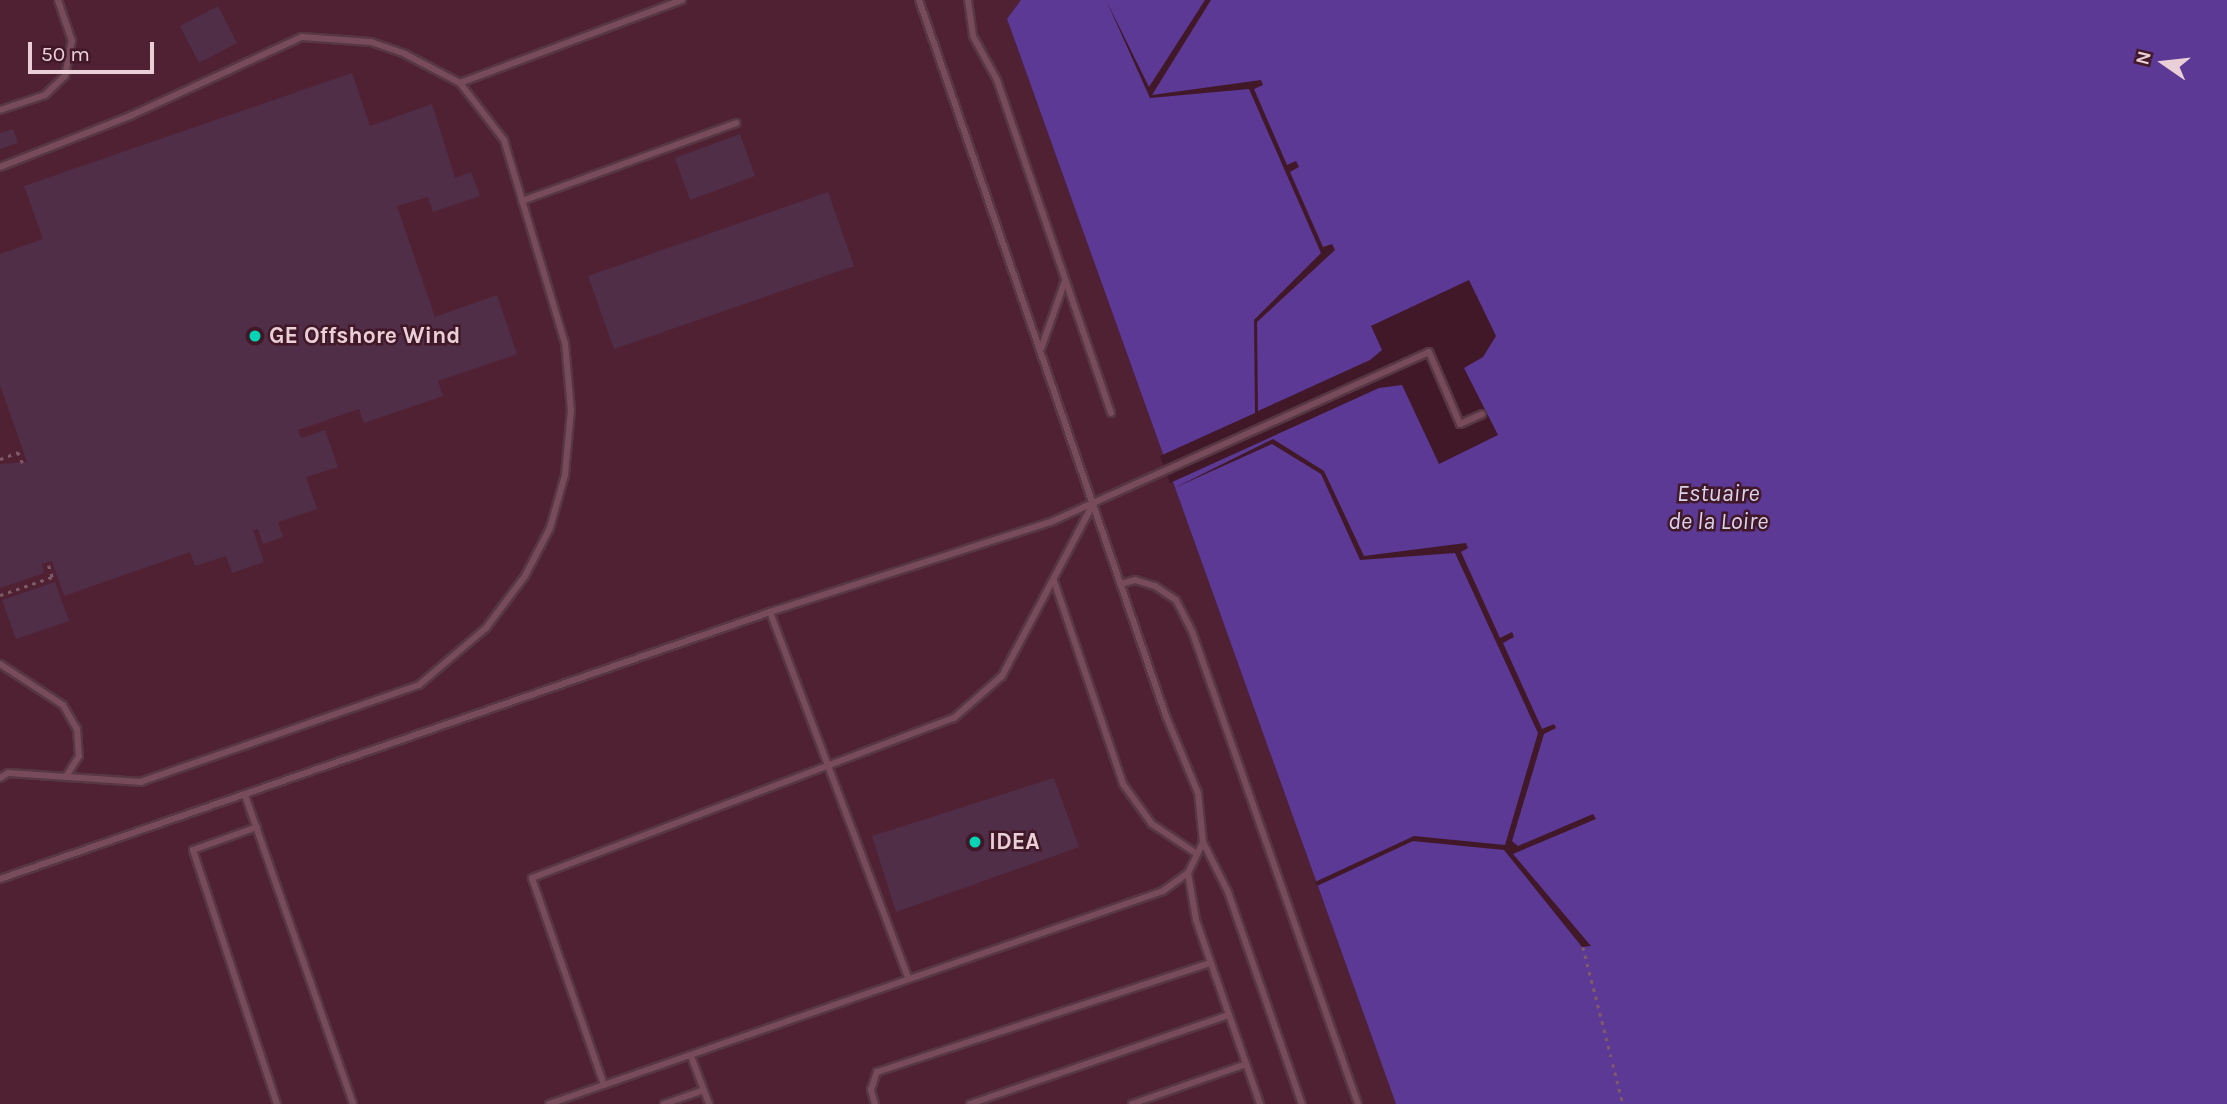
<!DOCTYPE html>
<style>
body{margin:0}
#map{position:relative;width:2227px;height:1104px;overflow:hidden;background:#401828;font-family:Karla,sans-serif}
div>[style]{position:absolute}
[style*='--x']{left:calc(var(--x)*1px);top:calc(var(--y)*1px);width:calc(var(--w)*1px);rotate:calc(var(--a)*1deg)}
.built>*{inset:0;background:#4f2133}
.water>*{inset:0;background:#5b3994}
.pier>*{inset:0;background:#401828}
.building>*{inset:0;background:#512e48}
.path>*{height:2.5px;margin-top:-1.25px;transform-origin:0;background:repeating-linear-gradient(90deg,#7d5a67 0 3.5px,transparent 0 8.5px)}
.roads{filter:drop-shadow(2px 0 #573744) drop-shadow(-2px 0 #573744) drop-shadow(0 2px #573744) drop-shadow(0 -2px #573744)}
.service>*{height:6px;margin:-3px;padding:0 3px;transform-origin:3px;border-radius:3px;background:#784b5b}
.dots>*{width:19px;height:19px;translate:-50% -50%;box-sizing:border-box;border:4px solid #401828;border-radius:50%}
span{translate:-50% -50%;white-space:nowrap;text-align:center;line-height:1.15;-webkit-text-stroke:5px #401828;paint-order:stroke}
.poi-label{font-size:23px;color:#eacfd7;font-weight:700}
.left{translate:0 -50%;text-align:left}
.water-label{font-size:24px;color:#d9d3ec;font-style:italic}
.north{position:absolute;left:2129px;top:28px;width:70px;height:70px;-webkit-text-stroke:5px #401828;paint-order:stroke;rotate:284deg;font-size:19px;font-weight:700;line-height:28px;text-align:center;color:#eacfd7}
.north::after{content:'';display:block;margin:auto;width:24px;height:32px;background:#eacfd7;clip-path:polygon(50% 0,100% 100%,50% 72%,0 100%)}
.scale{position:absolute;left:28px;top:42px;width:126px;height:32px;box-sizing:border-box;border:4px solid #eacfd7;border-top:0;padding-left:9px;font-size:21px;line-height:24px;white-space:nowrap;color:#eacfd7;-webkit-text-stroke:5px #401828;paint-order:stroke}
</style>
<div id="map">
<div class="built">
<i style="clip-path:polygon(0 0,1021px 0,1008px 22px,1396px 1104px,0 1104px)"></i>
</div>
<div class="water">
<i style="clip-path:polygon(1021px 0,2227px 0,2227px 1104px,1396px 1104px,1007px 19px)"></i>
</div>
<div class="pier">
<i style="clip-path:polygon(1106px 0,1149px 87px,1205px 0,1211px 0,1152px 95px,1261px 80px,1263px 85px,1254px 89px,1287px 165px,1296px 161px,1299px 167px,1290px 172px,1323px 247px,1332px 244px,1335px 250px,1257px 322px,1258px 411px,1370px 360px,1382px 350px,1371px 326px,1469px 280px,1496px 336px,1483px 357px,1464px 368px,1498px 435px,1439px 464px,1402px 385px,1379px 388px,1170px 483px,1160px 456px,1255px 413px,1254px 320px,1321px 253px,1249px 89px,1150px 98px)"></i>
<i style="clip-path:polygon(1273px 439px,1324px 471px,1364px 556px,1466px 543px,1468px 548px,1461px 552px,1500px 638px,1512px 632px,1514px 637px,1503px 643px,1542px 729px,1554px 724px,1556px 728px,1544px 734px,1512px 841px,1518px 846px,1593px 814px,1596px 819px,1513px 854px,1591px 946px,1582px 947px,1504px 850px,1413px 841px,1317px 886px,1315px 882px,1414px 836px,1505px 845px,1538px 733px,1455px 553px,1360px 560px,1321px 474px,1272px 444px,1172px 489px)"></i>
</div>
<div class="building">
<i style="clip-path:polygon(218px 6px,237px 43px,199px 63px,180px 26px)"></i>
<i style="clip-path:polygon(352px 73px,370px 126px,432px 104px,455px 178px,471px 172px,480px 196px,433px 212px,428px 197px,397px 206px,435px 317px,497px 295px,517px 354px,438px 381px,443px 396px,364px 423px,359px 409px,298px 430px,301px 438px,325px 430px,338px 467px,306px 477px,317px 509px,278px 522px,283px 537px,263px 544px,258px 529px,253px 530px,264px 562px,232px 573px,226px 556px,195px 566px,190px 552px,64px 596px,52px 561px,42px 564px,44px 573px,0 588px,0 464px,27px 462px,0 385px,0 254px,43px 239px,24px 186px)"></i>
<i style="clip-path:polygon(13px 129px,18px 143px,0 149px,0 133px)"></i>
<i style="clip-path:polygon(740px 134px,755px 176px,690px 200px,675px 158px)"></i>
<i style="clip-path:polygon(828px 192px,854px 266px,614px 349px,588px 276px)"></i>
<i style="clip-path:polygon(55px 582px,69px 621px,16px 639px,2px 600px)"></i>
<i style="clip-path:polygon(1054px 778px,1079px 847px,896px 912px,872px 836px)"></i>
</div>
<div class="path">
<i style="--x:0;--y:459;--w:19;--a:-21"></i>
<i style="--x:18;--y:452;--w:13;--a:67"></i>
<i style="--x:0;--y:595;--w:55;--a:-19.1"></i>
<i style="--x:52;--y:577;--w:16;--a:-108"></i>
<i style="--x:1583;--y:947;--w:113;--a:75.6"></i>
<i style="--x:1613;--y:1064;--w:41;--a:76"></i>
</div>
<div class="roads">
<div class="service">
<i style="--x:968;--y:0;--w:36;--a:82"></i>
<i style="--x:973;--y:36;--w:50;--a:61.4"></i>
<i style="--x:997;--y:80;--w:352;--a:71.1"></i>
<i style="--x:460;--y:83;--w:237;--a:-20.5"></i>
<i style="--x:0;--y:110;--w:47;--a:-18.4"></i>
<i style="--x:45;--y:95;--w:28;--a:-44"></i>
<i style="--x:65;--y:76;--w:36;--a:-79"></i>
<i style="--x:72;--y:41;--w:43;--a:-108.9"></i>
<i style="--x:0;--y:167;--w:140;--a:-21.4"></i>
<i style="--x:130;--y:116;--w:189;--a:-24.7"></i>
<i style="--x:302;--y:37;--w:69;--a:4.1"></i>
<i style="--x:371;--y:42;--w:36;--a:19"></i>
<i style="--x:405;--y:54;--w:62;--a:27.8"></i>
<i style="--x:460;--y:83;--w:72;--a:52.3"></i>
<i style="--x:504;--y:140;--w:212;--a:73.3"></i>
<i style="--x:565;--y:343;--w:67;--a:84.9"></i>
<i style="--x:571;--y:410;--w:65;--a:95.3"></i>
<i style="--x:565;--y:475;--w:55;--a:105.8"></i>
<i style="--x:550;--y:528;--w:54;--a:117.5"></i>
<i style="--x:525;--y:576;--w:65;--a:126.9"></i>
<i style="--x:486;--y:628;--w:88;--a:139.6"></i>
<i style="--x:419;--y:685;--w:294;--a:160.8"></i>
<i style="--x:141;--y:782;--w:133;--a:-176.1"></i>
<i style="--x:8;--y:773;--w:9;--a:148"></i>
<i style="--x:522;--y:201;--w:228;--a:-20"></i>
<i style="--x:1041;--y:349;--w:72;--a:-70.6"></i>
<i style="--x:1054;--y:581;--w:214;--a:71.2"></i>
<i style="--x:1123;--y:784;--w:49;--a:54.1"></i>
<i style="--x:1152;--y:824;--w:54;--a:33.7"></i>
<i style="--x:1121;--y:584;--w:15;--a:-16"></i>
<i style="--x:1135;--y:580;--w:21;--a:17"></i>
<i style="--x:1155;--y:586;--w:25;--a:34"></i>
<i style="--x:1176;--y:600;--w:35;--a:63"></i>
<i style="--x:1192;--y:631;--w:501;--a:70.66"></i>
<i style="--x:770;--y:612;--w:392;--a:69.3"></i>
<i style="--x:0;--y:664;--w:75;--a:33.1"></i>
<i style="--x:63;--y:705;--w:28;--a:60"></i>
<i style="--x:77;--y:729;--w:27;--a:86"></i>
<i style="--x:79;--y:756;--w:25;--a:122"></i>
<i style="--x:245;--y:795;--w:327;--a:70.7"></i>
<i style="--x:257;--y:827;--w:68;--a:160.2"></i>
<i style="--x:193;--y:850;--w:268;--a:71.7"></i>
<i style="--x:1203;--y:842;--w:56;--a:63.4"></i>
<i style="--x:1228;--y:892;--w:225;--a:70.8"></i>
<i style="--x:1188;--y:873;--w:48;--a:80.3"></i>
<i style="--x:1196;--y:920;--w:195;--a:70.8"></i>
<i style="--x:0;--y:879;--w:815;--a:-19.12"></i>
<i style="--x:770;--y:612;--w:297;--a:-17.8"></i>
<i style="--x:1053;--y:521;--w:412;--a:-24.2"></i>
<i style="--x:1429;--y:352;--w:78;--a:66.7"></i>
<i style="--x:1460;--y:424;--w:24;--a:-24"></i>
<i style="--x:691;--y:1056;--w:51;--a:69.4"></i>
<i style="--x:604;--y:1085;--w:219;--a:-109.2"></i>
<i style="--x:532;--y:878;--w:451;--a:-20.8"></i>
<i style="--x:954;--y:718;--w:64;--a:-41.2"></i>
<i style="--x:1002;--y:676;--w:195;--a:-62.1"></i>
<i style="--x:549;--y:1104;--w:650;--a:-19.13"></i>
<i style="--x:1163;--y:891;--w:31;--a:-36"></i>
<i style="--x:1188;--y:873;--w:34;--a:-64"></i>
<i style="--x:1203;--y:842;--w:49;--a:-95.8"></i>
<i style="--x:1198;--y:793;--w:83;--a:-112.6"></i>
<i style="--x:1166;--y:716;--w:757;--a:-109.03"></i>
<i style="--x:664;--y:1104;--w:42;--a:-19.3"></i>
<i style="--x:875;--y:1104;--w:15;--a:-106"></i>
<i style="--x:871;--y:1090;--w:19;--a:-72"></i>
<i style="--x:877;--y:1072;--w:351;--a:-18.1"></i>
<i style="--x:970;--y:1104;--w:274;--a:-19"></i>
<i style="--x:1132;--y:1104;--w:121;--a:-19.3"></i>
</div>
</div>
<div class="dots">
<i style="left:255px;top:336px;background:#01d5b6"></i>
<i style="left:975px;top:842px;background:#01d5b6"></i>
</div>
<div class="poi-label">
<span class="left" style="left:269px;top:336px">GE Offshore Wind</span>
<span class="left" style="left:989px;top:842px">IDEA</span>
</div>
<div class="water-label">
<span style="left:1718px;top:508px">Estuaire<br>de la Loire</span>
</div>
<div class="north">N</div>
<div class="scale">50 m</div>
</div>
